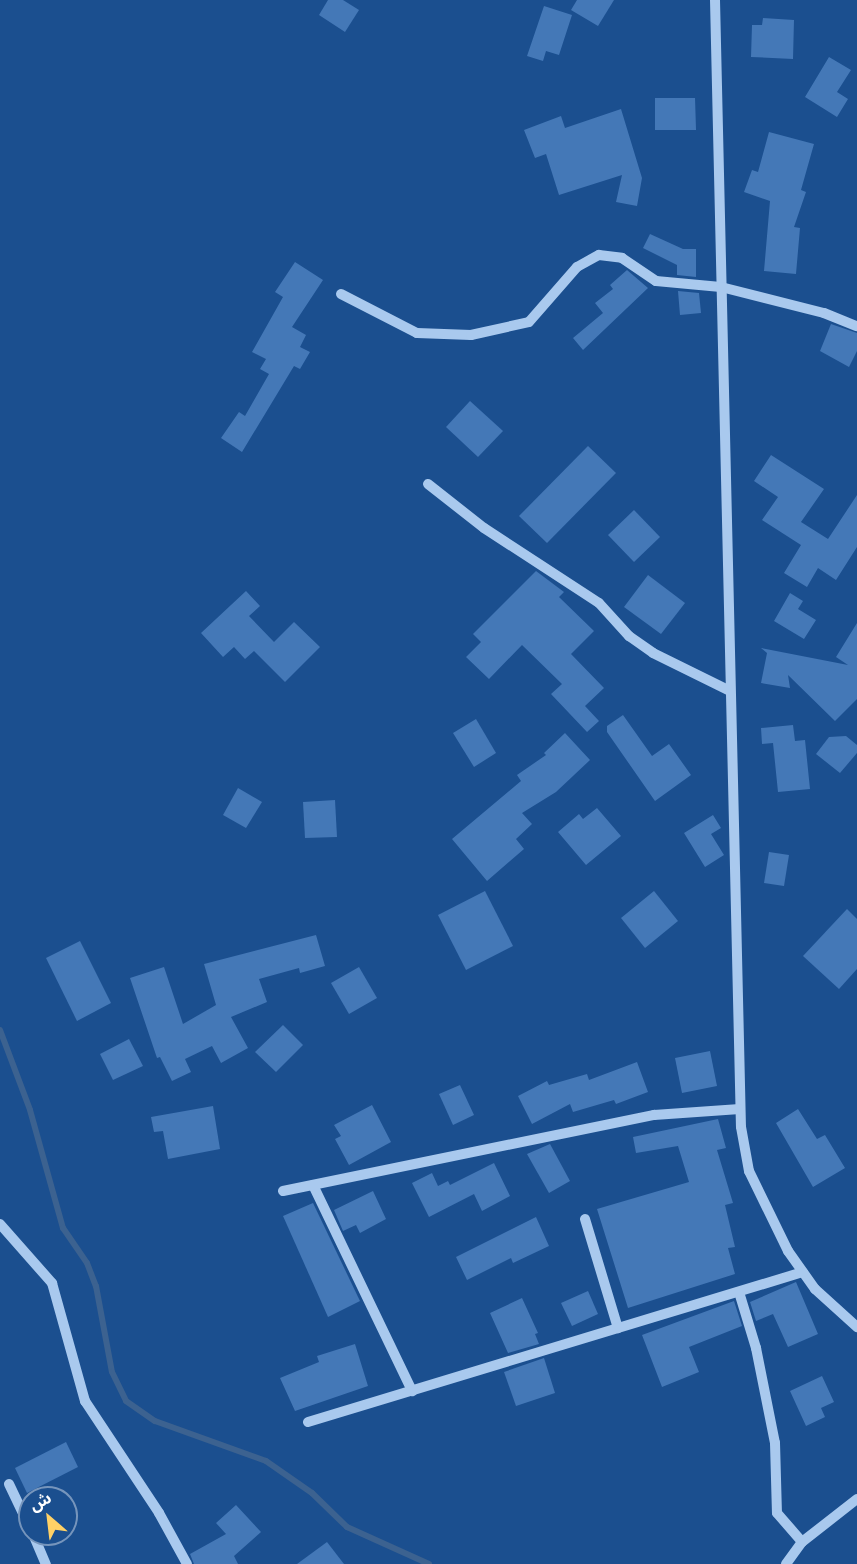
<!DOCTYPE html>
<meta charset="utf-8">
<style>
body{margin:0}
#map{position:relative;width:857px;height:1564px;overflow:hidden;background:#1b4f8f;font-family:"Nunito Sans","Noto Sans Arabic",sans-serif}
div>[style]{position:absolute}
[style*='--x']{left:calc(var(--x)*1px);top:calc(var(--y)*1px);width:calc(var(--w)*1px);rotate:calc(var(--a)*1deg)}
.stream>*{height:6px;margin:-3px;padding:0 3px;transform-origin:3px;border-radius:3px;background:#3c6290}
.building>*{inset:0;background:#4478b7}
.minor>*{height:10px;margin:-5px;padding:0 5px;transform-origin:5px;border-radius:5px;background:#a9c9ee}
span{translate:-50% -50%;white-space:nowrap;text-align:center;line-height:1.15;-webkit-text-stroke:5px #1b4f8f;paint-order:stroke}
.north{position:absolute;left:18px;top:1486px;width:60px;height:60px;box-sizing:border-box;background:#1b4f8f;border:2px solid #7695bc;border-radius:50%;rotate:332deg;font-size:16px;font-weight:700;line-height:24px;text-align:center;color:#fff}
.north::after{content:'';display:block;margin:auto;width:21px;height:27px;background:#ffd166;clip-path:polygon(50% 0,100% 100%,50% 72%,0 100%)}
</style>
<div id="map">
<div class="stream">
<i style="--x:0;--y:1030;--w:85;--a:69.4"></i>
<i style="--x:30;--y:1110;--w:123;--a:74.4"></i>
<i style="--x:63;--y:1228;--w:42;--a:55.6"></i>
<i style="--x:87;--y:1263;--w:25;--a:69"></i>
<i style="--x:96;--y:1286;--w:87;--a:79.5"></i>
<i style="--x:112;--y:1372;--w:32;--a:64"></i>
<i style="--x:126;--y:1401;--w:35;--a:35"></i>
<i style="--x:155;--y:1421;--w:118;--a:19.8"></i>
<i style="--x:266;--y:1461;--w:56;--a:34.8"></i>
<i style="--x:312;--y:1493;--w:49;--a:44.2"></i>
<i style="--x:347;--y:1527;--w:90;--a:24.3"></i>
</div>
<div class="building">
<i style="clip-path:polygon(328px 0,343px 0,359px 10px,345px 32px,319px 15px)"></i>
<i style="clip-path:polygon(577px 0,614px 0,598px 26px,571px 10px)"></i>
<i style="clip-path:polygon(544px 6px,572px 15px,559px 55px,546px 51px,543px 61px,527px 56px)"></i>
<i style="clip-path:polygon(763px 18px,794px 20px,793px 59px,751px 57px,752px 25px,762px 25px)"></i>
<i style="clip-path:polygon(829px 57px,851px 70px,837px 92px,848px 99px,837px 117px,805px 97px)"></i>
<i style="clip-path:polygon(655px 98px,695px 98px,696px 130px,655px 130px)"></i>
<i style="clip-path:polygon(621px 109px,642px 178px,637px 206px,616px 202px,622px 175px,559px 195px,546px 154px,535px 158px,524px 130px,561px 116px,565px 128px)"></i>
<i style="clip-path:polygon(769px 132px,814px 144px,801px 190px,806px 192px,794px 227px,800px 228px,796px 274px,764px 271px,770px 201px,744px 192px,752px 170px,758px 172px)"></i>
<i style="clip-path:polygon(650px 234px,683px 249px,696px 249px,696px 277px,677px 275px,677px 265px,643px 248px)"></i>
<i style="clip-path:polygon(295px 262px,323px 280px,292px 327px,306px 335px,300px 347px,310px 352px,300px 369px,294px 366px,242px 452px,221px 438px,239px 412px,245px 416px,269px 374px,260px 369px,266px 359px,252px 352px,283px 297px,275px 292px)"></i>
<i style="clip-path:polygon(627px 270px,648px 288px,583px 350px,573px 338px,603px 313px,595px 303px,613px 289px,610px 285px)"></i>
<i style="clip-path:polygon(678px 291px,699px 293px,701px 313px,680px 315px)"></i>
<i style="clip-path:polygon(831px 324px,857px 333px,857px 351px,849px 367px,820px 351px)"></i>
<i style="clip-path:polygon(470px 401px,503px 431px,478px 457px,446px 427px)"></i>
<i style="clip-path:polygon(588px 446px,616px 473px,547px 543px,519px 516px)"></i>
<i style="clip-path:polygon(771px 455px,824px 489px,801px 522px,828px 539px,857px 495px,857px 547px,836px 580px,818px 568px,807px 587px,784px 573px,801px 545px,762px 520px,778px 497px,754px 481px)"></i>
<i style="clip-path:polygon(634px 510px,660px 537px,634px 562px,608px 535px)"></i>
<i style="clip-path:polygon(536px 571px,564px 592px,559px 597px,594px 631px,571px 654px,604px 688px,585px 706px,599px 721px,587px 732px,551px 694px,562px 684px,522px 645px,489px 679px,466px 657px,481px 642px,473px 634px)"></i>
<i style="clip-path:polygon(648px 575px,685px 603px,661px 634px,624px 607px)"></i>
<i style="clip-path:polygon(246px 591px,260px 606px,249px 616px,274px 642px,294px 622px,320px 647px,285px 682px,254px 651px,245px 659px,234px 647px,223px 657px,201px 633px)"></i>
<i style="clip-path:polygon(790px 593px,803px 601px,798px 609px,816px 620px,804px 639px,774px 621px)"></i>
<i style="clip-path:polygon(857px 623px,857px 699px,835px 721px,788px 675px,790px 688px,761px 683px,767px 653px,761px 648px,848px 665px,836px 657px)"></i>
<i style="clip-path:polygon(623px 715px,652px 756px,669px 744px,691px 775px,655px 801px,607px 732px,607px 726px)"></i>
<i style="clip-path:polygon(476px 719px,496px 753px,474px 767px,453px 733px)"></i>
<i style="clip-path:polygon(793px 725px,795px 741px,805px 740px,810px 789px,778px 792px,773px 743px,762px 744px,761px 728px)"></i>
<i style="clip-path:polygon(565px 733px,590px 760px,556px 792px,522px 813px,532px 824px,516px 839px,524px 849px,487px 881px,452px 839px,521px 781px,517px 775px,546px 755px,544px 753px)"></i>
<i style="clip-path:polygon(846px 736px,857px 745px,857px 753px,840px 773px,816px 754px,829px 737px)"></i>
<i style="clip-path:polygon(238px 788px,262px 802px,246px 828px,223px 815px)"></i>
<i style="clip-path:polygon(335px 800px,337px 837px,305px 838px,303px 802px)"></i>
<i style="clip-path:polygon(597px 808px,621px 836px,586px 865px,558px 832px,579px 814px,583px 819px)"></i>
<i style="clip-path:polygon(713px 815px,721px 828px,711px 834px,724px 855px,705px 867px,684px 833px)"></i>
<i style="clip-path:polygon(769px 852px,789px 855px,784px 886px,764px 883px)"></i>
<i style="clip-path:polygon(485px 891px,513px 946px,466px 970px,438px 915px)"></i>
<i style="clip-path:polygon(654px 891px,678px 921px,645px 948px,621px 918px)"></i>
<i style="clip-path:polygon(847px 909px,857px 919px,857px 969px,839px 989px,803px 956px)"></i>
<i style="clip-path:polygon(316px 935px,325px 966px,300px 973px,299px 968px,259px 979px,267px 1002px,231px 1017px,248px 1048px,221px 1063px,212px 1046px,185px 1059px,191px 1072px,172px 1081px,160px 1057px,157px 1058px,130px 978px,164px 967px,183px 1024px,216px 1005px,204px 964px)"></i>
<i style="clip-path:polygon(80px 941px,111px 1003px,77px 1021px,46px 958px)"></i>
<i style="clip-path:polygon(359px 967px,377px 998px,349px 1014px,331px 983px)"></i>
<i style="clip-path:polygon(283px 1025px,303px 1045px,276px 1072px,255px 1052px)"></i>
<i style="clip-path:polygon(129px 1039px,143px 1066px,113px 1080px,100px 1054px)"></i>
<i style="clip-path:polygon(710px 1051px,717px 1086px,682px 1093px,675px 1058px)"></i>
<i style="clip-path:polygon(637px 1062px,648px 1092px,616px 1104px,614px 1100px,573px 1112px,570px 1104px,532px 1124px,518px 1096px,547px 1081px,549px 1085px,587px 1074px,589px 1080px)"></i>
<i style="clip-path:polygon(460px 1085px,474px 1115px,453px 1125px,439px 1094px)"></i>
<i style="clip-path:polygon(372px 1105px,391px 1142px,349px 1165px,335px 1139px,341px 1136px,334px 1125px)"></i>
<i style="clip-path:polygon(213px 1106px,220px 1149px,168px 1159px,163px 1131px,154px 1132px,151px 1117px)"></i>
<i style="clip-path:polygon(798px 1109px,817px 1139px,825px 1135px,845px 1168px,813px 1187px,776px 1123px)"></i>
<i style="clip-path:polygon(718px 1119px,726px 1148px,717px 1150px,733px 1203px,725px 1205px,735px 1247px,728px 1248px,735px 1274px,628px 1308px,597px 1209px,689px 1182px,678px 1146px,636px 1153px,633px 1137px)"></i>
<i style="clip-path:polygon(550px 1144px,570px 1181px,549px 1193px,527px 1154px)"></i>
<i style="clip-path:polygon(494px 1163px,510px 1196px,482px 1211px,474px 1194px,429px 1217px,412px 1183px,432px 1173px,438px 1186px,448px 1181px,450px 1185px)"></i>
<i style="clip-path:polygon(373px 1191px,386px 1219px,360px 1233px,356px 1225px,343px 1231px,334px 1210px)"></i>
<i style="clip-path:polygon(313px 1203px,360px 1301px,328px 1317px,283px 1216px)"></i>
<i style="clip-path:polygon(536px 1217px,549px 1246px,513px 1263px,511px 1258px,467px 1280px,456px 1257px)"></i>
<i style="clip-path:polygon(796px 1282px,818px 1334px,788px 1347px,773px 1314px,756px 1321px,750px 1302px)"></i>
<i style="clip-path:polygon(588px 1291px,598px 1314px,572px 1326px,561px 1303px)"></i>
<i style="clip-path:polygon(522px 1298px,538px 1333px,535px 1334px,539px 1344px,508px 1353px,490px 1313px)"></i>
<i style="clip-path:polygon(734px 1301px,742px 1326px,689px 1347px,699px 1372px,662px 1387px,642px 1335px)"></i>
<i style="clip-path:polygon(355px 1344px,368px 1386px,295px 1411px,280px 1378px,319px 1362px,317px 1356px)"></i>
<i style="clip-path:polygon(544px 1358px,555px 1393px,516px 1406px,504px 1372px)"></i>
<i style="clip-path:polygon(822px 1376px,834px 1402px,821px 1408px,825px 1417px,806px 1426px,790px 1391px)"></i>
<i style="clip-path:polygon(66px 1442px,78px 1467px,27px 1493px,15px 1468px)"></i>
<i style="clip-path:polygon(236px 1505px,261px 1532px,234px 1556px,238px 1564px,194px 1564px,190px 1554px,226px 1534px,216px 1523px)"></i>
<i style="clip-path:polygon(327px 1542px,344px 1564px,297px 1564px)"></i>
</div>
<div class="minor">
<i style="--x:715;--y:0;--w:1127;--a:88.68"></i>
<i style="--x:741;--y:1127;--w:45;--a:79.7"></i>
<i style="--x:749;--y:1171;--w:89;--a:64"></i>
<i style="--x:788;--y:1251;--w:47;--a:54.6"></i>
<i style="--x:815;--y:1289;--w:57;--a:42.1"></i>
<i style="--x:341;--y:294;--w:85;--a:27.2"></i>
<i style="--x:417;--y:333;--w:54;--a:2.1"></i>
<i style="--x:471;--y:335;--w:59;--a:-12.6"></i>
<i style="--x:529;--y:322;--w:73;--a:-48.9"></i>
<i style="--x:577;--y:267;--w:25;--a:-29"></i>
<i style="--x:599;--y:255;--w:23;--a:7"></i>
<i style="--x:622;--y:258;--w:41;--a:34.1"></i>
<i style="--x:656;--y:281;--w:65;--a:5.3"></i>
<i style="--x:721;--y:287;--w:106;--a:14.2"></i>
<i style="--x:824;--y:313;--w:35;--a:22"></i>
<i style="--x:428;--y:484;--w:71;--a:38.2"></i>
<i style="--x:484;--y:528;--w:137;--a:33.1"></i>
<i style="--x:599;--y:603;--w:45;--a:47.7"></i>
<i style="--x:629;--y:636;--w:29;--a:35"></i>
<i style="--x:653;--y:653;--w:86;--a:26.3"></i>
<i style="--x:313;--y:1185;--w:229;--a:64.3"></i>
<i style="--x:283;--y:1191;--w:379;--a:-11.6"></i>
<i style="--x:654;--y:1115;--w:86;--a:-4"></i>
<i style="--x:585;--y:1219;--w:114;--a:73.2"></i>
<i style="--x:0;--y:1224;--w:79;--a:48.6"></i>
<i style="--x:52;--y:1283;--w:123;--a:74.4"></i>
<i style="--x:85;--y:1401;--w:134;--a:56.5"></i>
<i style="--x:159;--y:1513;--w:58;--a:61.2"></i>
<i style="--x:739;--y:1292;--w:59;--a:73.1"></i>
<i style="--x:756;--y:1348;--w:97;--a:78.7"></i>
<i style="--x:775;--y:1443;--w:70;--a:88.4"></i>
<i style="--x:777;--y:1513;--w:38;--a:49"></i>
<i style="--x:308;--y:1422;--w:517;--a:-16.86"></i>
<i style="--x:9;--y:1484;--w:49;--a:64.5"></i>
<i style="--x:33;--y:1534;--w:33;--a:67"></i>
<i style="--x:786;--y:1564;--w:27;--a:-54"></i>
<i style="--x:802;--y:1542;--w:70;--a:-38"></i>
</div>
<div class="north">ش</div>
</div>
